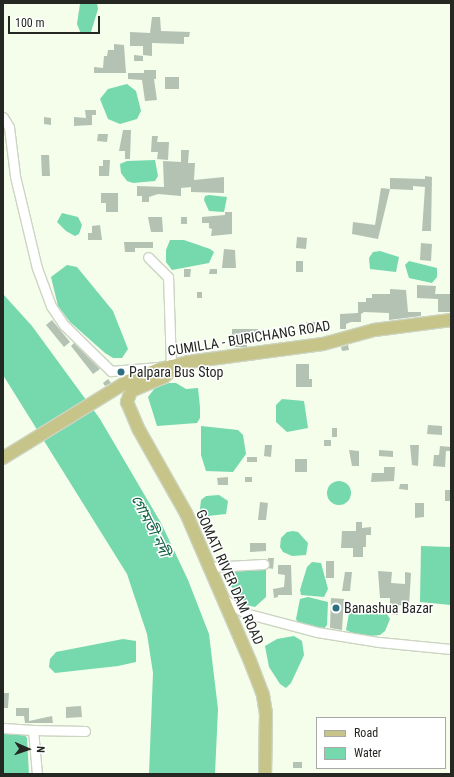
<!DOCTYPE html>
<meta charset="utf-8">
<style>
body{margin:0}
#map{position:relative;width:454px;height:777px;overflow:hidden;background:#f5fdeb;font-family:"Roboto Condensed","Noto Sans Bengali",sans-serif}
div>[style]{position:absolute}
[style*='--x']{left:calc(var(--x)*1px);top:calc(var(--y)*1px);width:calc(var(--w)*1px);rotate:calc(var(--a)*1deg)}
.water>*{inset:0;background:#75d9ad}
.round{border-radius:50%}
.building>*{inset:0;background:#b4c2b4}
.roads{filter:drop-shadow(1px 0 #ccd4c2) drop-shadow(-1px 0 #ccd4c2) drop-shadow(0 1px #ccd4c2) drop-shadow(0 -1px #ccd4c2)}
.minor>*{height:9px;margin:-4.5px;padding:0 4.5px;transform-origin:4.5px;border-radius:4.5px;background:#fff}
.major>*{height:12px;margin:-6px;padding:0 6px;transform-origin:6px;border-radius:6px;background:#c6c488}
.dots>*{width:11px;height:11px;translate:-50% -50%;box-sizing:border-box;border:2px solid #fff;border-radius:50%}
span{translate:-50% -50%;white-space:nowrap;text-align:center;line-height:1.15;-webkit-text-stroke:3px #fff;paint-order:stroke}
.street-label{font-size:14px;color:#252822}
.poi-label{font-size:14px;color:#252822}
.left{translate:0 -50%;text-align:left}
.water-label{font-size:15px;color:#186447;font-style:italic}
.frame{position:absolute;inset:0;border:4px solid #252822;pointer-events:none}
.legend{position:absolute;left:316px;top:717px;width:130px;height:52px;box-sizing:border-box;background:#fff;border:1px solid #a8a9a7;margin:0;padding:5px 7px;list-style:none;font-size:12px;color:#252822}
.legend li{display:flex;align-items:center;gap:8px;height:20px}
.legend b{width:20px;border:1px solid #a8a9a7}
.north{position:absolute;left:8px;top:729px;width:40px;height:40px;-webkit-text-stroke:3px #fff;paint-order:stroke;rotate:92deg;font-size:11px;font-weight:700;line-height:16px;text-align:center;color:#252822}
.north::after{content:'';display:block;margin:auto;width:14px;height:18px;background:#252822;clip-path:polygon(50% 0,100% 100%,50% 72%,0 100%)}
.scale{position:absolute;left:8px;top:16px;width:92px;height:18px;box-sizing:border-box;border:2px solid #252822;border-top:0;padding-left:5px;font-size:12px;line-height:14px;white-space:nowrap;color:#252822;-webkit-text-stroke:3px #fff;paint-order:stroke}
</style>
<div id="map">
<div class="water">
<i style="clip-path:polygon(97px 3px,98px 9px,91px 32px,81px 34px,77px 24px,80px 4px)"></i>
<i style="clip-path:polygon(127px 84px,136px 91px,141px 111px,137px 119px,120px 124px,108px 119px,100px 99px,108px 89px)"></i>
<i style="clip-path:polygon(155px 160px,158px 176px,155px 181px,133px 183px,127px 181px,121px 173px,120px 164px,127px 161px)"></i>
<i style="clip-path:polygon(209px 195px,227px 197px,224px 212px,209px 211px,204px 200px,205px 196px)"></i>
<i style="clip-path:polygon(62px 213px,78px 217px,82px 225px,79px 234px,75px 236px,66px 231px,57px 222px)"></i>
<i style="clip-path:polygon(170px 240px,184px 240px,210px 249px,214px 252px,209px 263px,172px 270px,166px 262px,166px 250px)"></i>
<i style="clip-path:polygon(380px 251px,399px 257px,396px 272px,370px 269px,369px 258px,373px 252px)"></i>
<i style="clip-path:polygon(409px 261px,437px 268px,437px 277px,432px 283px,409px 278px,405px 265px)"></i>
<i style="clip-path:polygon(67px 265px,77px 267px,113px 311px,128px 349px,122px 358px,113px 358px,105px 353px,70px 322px,58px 306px,51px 277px)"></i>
<i style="clip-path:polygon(3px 294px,32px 326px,100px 419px,161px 523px,188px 580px,209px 634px,218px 709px,215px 774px,149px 774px,153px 673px,147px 634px,127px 574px,3px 375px)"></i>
<i style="clip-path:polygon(169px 383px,176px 383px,186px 389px,198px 388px,200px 407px,200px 418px,197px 423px,157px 426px,148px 397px,155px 388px)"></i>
<i style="clip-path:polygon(282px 399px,304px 401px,308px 428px,287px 432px,276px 422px,276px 405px)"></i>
<i style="clip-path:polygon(201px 426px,238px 430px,243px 435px,246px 454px,233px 472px,206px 471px,201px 455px)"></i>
<i class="round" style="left:327px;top:481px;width:24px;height:24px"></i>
<i style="clip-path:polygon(219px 495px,228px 501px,226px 514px,208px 516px,202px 514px,200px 509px,201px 500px,206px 496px)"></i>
<i style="clip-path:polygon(293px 531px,298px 532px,308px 543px,306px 555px,292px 556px,283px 552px,280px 547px,281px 538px,287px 532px)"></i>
<i style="clip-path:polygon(421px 546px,451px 547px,451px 605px,420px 602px)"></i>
<i style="clip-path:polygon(312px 562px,321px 563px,328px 589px,324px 597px,301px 595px,300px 590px,307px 567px)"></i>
<i style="clip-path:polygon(253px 565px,266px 570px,266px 597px,255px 607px,246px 605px,226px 580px,227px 570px)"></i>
<i style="clip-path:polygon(308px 597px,328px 602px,327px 625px,323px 630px,299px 625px,296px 619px,300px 599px)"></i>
<i style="clip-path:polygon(360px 607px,385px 611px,390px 619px,385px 631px,380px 635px,361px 637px,346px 630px,350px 608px)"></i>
<i style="clip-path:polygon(294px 636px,302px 641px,304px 655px,291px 683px,286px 688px,280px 684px,269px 667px,265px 646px,277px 639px)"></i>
<i style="clip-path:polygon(123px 639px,136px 641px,136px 662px,118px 666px,55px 673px,49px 667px,50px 659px,56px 652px)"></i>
<i style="clip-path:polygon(3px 731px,24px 734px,27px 738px,29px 774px,3px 774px)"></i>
</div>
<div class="building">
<i style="clip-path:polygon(152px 17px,160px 17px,161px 31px,190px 32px,189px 37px,184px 37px,184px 44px,152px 43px,152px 56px,143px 55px,143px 46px,130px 46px,130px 32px,150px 33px)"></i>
<i style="clip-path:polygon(114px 44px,124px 45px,126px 73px,94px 73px,94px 67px,103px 68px,104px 56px,107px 56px,108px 50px,114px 50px)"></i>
<i style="clip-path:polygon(134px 55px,143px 56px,143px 61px,134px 61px)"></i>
<i style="clip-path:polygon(144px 70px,156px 70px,156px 79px,154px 79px,157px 100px,145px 101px,142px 80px,128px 79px,128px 73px,144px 73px)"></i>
<i style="clip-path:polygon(165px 77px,179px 77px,179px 89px,165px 89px)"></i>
<i style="clip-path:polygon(85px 110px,96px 110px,96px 115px,92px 115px,92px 125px,74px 126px,74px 117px,86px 118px)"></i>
<i style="clip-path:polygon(44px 117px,51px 118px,51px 125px,44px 124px)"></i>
<i style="clip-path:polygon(123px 130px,131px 130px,130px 159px,125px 159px,125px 151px,119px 151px)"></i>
<i style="clip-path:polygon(98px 134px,108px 134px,107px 142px,97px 141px)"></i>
<i style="clip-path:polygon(152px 136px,158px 136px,157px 142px,169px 142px,168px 160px,157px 159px,158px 152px,151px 152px)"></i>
<i style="clip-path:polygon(181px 150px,189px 150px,188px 163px,195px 163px,194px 180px,224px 177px,224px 193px,191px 192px,191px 187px,181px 188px,181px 196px,158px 194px,149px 197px,149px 202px,142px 202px,142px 196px,137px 196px,137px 186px,164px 187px,163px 161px,181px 162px)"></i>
<i style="clip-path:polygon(41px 155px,49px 155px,50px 176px,42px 176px)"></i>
<i style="clip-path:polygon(103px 160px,110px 160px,109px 176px,99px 176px,99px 166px,103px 166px)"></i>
<i style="clip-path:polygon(425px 176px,432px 177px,431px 231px,422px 231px,425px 187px,413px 186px,413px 190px,390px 189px,390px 178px,425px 179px)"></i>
<i style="clip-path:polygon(381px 188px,390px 189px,378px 239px,352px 234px,353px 222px,375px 225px)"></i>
<i style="clip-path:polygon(101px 193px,118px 193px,118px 212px,106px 212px,106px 203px,101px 203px)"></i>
<i style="clip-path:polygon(225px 212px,232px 212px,232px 234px,211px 236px,212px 229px,209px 228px,209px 223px,202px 223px,202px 217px,225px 215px)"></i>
<i style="clip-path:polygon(148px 217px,162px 217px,163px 232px,151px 232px)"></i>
<i style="clip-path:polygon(181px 217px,187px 217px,187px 224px,181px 224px)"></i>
<i style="clip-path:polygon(100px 225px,102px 240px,88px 240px,88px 233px,92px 233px,92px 226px)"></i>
<i style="clip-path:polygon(297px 237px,307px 238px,306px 249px,296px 248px)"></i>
<i style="clip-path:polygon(124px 242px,153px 242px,153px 248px,135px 248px,135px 252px,125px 252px)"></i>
<i style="clip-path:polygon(421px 243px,432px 244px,431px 261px,420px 260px)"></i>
<i style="clip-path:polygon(224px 249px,235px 250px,236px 268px,222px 268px)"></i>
<i style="clip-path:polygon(296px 261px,303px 261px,303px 272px,296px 272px)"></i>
<i style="clip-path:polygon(184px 269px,191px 269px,190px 277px,184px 277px)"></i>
<i style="clip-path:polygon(210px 269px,217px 269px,217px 274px,209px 274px)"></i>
<i style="clip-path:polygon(417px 285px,436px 286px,435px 294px,451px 294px,451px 312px,438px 312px,438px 299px,417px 298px)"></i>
<i style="clip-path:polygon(390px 289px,406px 290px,408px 312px,421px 312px,421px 316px,389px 320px,389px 313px,364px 312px,361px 314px,361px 322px,351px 322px,346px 324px,346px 329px,340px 329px,340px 314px,358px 313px,358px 302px,366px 302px,366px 298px,372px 298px,372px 294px,390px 294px)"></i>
<i style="clip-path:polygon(197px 292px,202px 292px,202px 298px,197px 298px)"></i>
<i style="clip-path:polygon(52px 320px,70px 342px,64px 347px,46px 325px)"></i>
<i style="clip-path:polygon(306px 322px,315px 322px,315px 334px,306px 334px)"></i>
<i style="clip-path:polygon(232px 329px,258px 329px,258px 340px,247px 340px,247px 347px,232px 347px)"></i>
<i style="clip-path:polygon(74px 343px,100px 369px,93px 374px,71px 346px)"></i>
<i style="clip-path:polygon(348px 345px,349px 350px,342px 351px,341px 347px)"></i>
<i style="clip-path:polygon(296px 364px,309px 364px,309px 379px,312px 379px,312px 387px,296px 387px)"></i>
<i style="clip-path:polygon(108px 379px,111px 383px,105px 386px,103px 383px)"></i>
<i style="clip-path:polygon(428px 425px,442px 426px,442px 435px,427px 434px)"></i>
<i style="clip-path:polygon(332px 428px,337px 428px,337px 437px,332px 437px)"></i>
<i style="clip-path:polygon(324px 440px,331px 440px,331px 446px,324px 446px)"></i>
<i style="clip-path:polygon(265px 445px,272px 445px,271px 457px,264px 456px)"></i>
<i style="clip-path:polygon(410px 445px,419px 445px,418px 466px,412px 465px)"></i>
<i style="clip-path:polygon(440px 446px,451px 447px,451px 451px,446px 451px,445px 467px,433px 466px,434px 455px,439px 455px)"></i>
<i style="clip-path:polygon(349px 450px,359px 451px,359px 466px,352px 466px)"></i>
<i style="clip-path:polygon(379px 450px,393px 451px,393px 457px,379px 456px)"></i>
<i style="clip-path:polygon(247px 457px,257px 457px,257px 462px,247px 462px)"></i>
<i style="clip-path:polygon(295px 459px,307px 459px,307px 472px,295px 472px)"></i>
<i style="clip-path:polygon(384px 467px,395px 467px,394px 481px,371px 482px,372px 473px,384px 473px)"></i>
<i style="clip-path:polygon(228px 477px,228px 485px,218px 485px,217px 478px)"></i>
<i style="clip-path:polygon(245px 477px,252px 477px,252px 482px,245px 482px)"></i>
<i style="clip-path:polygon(400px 484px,408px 484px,408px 490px,399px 489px)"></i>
<i style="clip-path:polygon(445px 490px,451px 490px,451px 501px,445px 501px)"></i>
<i style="clip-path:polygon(260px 502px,268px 503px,266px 520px,258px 520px)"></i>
<i style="clip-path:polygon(415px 503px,424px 503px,424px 517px,415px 518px)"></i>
<i style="clip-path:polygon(356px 522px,362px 522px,362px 528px,371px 527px,371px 535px,366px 535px,366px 547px,363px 547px,363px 557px,353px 557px,353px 548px,341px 548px,342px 531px,356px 531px)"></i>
<i style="clip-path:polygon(250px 543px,266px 543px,266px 551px,250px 552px)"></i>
<i style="clip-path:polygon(268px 558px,274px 558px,273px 569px,268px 568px)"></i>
<i style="clip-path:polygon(326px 561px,334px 561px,334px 578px,326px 578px)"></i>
<i style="clip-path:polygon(278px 565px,291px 565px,292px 595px,278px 595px,278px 597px,274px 598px,273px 589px,284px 587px,285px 575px,278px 574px)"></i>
<i style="clip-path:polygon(378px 571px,392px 572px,391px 583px,405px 584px,405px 572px,411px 573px,409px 606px,399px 605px,398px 615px,390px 614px,390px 598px,380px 598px)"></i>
<i style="clip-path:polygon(345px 572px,352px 572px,350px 591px,342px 591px)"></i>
<i style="clip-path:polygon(331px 598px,344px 599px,342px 630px,330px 628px)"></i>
<i style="clip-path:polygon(3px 693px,9px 693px,8px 708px,3px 708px)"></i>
<i style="clip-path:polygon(81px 706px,82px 717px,66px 718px,66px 707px)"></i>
<i style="clip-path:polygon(16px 708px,29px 708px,29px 721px,52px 716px,53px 723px,25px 723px,24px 716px,16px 716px)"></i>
<i style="clip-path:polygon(293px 762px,302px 762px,302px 768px,293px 768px)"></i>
</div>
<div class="roads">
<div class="minor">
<i style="--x:3;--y:117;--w:12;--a:59"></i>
<i style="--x:9;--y:127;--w:49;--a:83"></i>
<i style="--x:15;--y:176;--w:95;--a:76.6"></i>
<i style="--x:37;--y:268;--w:40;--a:69.8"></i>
<i style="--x:51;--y:306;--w:23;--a:56"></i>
<i style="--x:64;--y:325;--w:66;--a:44.4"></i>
<i style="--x:111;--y:371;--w:60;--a:-4.8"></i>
<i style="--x:171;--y:366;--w:89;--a:-91.9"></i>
<i style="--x:168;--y:277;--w:28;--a:-135"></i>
<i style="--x:209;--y:567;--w:55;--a:-3.1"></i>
<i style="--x:224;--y:599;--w:25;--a:34"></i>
<i style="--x:245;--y:613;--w:74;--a:14.8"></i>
<i style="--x:317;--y:632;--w:63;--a:9.2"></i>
<i style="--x:379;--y:642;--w:72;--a:5.6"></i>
<i style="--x:3;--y:728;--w:30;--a:4"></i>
<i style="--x:33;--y:730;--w:44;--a:84.8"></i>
<i style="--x:33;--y:730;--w:52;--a:1.1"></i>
</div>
<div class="major">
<i style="--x:171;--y:366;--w:4;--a:76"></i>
<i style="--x:172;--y:370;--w:11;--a:139"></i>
<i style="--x:164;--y:377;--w:36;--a:157"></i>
<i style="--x:131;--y:391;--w:12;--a:110"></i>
<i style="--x:127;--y:402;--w:30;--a:67"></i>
<i style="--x:139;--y:430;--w:95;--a:60.5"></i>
<i style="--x:186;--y:513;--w:161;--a:66.6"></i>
<i style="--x:250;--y:661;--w:36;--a:69"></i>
<i style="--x:263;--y:695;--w:18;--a:81"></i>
<i style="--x:266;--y:713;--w:61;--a:90.9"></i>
<i style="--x:3;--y:458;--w:147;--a:-31.6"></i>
<i style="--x:128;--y:381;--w:34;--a:-21"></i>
<i style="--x:160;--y:369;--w:29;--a:-14"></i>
<i style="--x:188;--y:362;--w:136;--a:-7.6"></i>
<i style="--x:323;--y:344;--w:53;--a:-15.4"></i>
<i style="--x:374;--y:330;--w:78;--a:-7.4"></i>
</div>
</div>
<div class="dots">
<i style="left:121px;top:372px;background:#2c6f80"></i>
<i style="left:336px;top:608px;background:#2c6f80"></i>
</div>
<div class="street-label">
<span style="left:249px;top:338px;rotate:-9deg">CUMILLA - BURICHANG ROAD</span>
<span style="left:230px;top:577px;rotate:66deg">GOMATI RIVER DAM ROAD</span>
</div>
<div class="poi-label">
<span class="left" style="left:129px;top:372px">Palpara Bus Stop</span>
<span class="left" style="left:344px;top:608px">Banashua Bazar</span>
</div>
<div class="water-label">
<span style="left:150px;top:526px;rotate:63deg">গোমতী নদী</span>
</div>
<div class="frame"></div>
<ul class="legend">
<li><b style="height:5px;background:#c6c488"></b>Road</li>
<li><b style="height:11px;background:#75d9ad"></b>Water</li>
</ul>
<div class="north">N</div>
<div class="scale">100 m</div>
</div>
